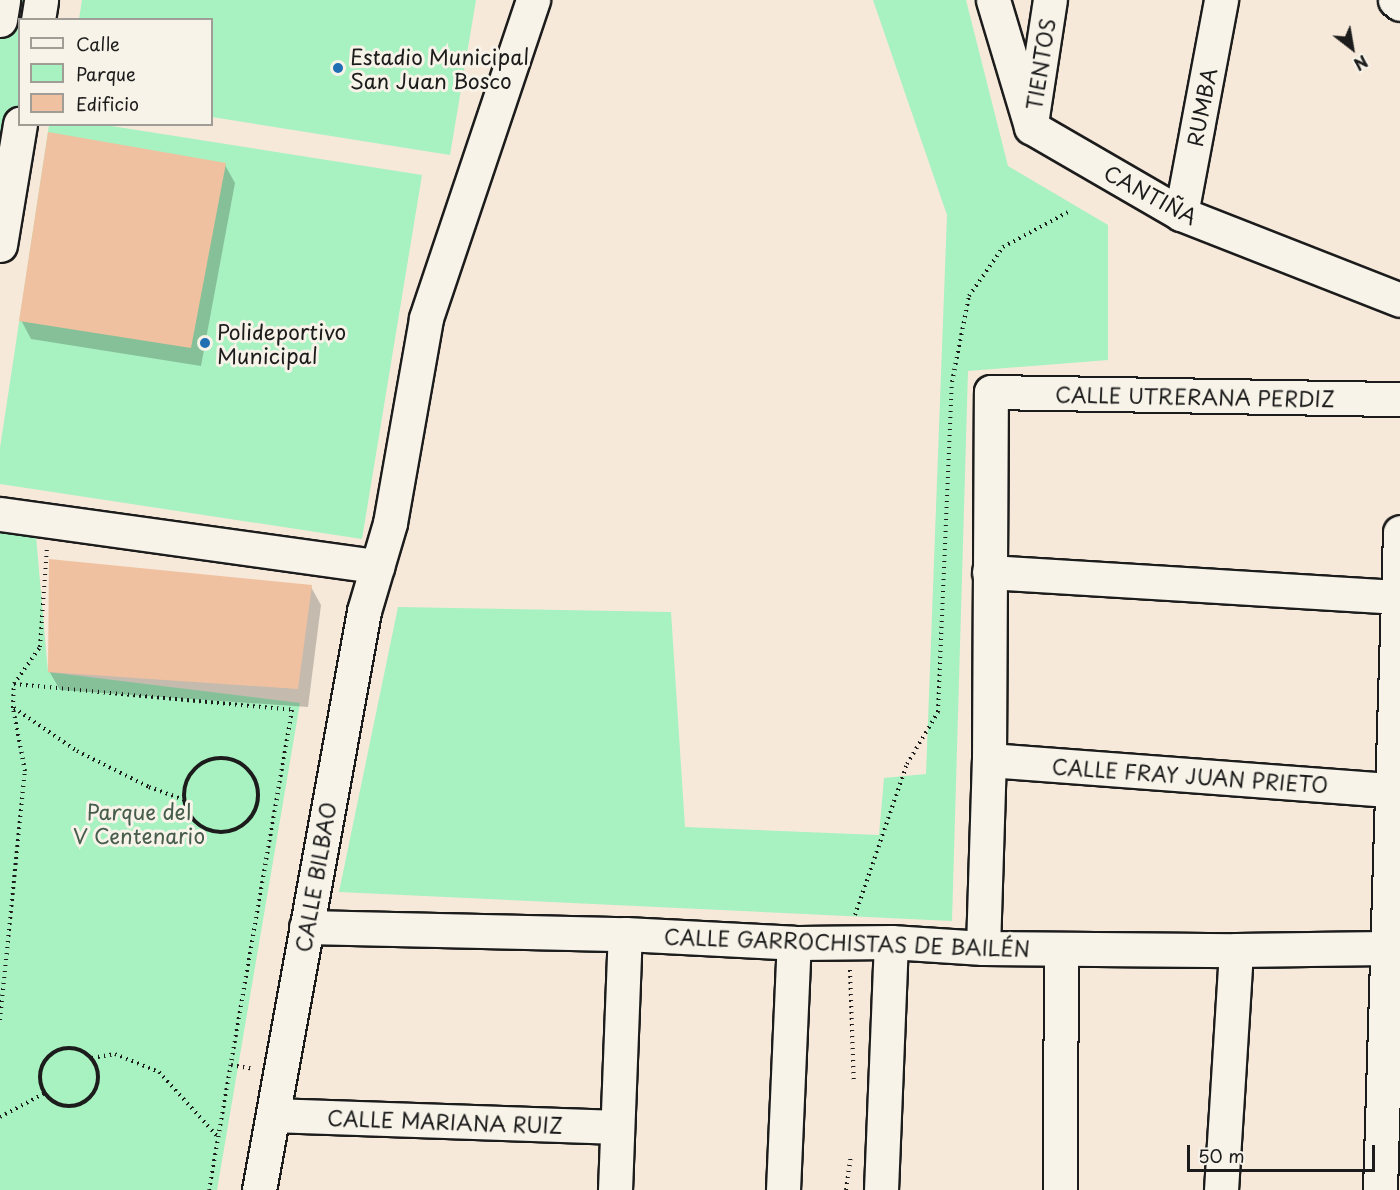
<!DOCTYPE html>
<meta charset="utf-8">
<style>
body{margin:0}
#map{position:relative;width:1400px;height:1190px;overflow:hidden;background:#f6e9da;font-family:"Playpen Sans",sans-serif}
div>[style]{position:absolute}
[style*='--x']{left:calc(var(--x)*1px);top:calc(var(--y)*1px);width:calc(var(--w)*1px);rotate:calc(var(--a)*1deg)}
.green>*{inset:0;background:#a8f1c0}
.shadow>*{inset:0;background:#0003}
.building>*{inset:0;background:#f0c1a0}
.path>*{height:4px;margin-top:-2px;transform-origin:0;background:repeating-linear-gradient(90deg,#1c1c1c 0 1.5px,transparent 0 6px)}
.path>.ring{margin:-2px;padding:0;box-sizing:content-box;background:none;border:4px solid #1c1c1c;border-radius:50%}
.roads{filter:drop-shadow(2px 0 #1c1c1c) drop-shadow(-2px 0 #1c1c1c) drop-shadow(0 2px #1c1c1c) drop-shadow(0 -2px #1c1c1c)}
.minor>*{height:33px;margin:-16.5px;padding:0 16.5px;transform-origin:16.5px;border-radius:16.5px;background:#f7f3e8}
.dots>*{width:16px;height:16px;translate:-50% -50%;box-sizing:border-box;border:3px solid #f7f3e8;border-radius:50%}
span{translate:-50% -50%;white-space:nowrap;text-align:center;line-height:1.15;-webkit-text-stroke:6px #f7f3e8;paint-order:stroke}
.poi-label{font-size:21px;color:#1c1c1c}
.left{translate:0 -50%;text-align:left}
.street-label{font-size:21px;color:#1c1c1c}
.park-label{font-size:21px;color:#465c4d}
.legend{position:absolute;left:18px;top:18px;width:195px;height:108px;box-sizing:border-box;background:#f7f3e8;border:2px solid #9f9d96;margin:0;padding:8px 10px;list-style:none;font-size:18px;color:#1c1c1c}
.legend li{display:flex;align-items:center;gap:12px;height:30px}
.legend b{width:30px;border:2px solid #9f9d96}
.north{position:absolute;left:1322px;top:18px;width:60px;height:60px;-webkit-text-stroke:4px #f7f3e8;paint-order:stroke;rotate:149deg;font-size:16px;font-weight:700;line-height:24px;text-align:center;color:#1c1c1c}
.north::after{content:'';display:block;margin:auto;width:21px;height:27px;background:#1c1c1c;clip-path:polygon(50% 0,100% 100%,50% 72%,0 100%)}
.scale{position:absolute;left:1187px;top:1145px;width:188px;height:27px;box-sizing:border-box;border:3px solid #1c1c1c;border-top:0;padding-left:8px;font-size:18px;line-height:21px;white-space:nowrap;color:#1c1c1c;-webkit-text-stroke:4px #f7f3e8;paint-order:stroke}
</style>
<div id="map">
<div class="green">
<i style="clip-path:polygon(0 0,43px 0,40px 19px,20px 20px,19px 121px,0 218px)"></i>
<i style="clip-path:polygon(82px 0,476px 0,450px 155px,212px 117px,212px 20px,79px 19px)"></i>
<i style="clip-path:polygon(873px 0,966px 0,1008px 166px,1108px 225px,1108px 360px,968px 371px,952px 921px,339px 892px,398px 607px,671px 612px,685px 827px,879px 835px,884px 778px,926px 774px,947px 215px)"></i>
<i style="clip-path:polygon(49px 125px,105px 125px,422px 175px,362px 539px,0 484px,0 448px)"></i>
<i style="clip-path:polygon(0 530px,36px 536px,48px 672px,300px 703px,217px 1190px,0 1190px)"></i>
</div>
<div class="shadow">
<i style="clip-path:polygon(225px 165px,235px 183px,201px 366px,31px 339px,21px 320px)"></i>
<i style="clip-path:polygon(311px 587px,321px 605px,308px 707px,60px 690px,49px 671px)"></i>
</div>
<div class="building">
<i style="clip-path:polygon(48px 132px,226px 163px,191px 348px,19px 321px)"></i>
<i style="clip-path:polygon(49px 559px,312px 585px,298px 689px,48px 672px)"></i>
</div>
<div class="path">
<i style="--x:14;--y:684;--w:279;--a:5.3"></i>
<i style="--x:292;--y:710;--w:487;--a:99.8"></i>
<i style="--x:14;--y:708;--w:76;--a:34.3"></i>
<i style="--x:77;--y:751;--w:80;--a:26.6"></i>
<i style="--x:149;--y:787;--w:37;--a:20"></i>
<i class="ring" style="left:184px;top:758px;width:70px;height:70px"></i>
<i style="--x:855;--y:915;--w:160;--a:-71"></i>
<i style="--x:907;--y:764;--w:61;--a:-59.2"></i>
<i style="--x:938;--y:712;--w:330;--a:-87.6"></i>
<i style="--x:952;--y:382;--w:88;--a:-78.8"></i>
<i style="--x:969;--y:296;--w:60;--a:-55.2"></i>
<i style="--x:1003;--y:247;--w:76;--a:-28.2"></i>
<i style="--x:850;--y:970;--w:112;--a:88"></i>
<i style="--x:0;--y:1020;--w:250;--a:-84.3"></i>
<i style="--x:25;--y:771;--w:64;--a:-100.8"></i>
<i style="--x:13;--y:708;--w:24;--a:-88"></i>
<i style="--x:14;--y:684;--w:45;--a:-54.9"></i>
<i style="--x:40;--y:647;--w:100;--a:-86"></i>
<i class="ring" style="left:40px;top:1048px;width:54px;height:54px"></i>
<i style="--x:92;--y:1058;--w:23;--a:-10"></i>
<i style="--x:115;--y:1054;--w:48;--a:22.2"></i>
<i style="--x:159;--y:1072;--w:88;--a:47.8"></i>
<i style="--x:231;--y:1065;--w:22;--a:10"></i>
<i style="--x:0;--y:1117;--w:51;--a:-28.1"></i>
<i style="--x:846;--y:1190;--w:35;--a:-82"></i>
</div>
<div class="roads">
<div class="minor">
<i style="--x:993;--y:0;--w:133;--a:73.3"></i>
<i style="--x:1031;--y:127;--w:173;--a:30.1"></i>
<i style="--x:1181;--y:214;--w:235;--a:21.4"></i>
<i style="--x:1395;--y:0;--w:6;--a:39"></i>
<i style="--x:0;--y:20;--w:20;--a:-81"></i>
<i style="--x:38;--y:20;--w:20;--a:-81"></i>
<i style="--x:1032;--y:117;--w:118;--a:-81.3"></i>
<i style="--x:1181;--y:214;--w:218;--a:-79.4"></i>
<i style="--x:0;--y:245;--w:123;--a:-80.6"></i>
<i style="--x:0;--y:514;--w:381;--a:7.9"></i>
<i style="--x:989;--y:572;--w:412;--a:3.5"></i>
<i style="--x:989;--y:760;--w:404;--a:4.3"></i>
<i style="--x:1392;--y:790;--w:9;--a:32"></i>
<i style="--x:306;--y:927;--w:319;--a:1.3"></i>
<i style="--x:625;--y:934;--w:169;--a:3"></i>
<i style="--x:794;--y:943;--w:97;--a:-0.6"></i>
<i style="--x:891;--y:942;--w:92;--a:3.7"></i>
<i style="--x:983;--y:948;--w:253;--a:0.5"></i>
<i style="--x:1236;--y:950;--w:151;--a:-0.8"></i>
<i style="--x:1387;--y:948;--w:15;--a:28"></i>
<i style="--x:983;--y:948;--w:188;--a:-88.2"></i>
<i style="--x:989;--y:760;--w:368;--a:-89.7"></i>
<i style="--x:991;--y:392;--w:409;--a:1"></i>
<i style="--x:273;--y:1115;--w:344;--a:2"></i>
<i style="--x:259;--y:1190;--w:588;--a:-79.72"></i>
<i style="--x:364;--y:611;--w:92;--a:-73.5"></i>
<i style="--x:390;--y:523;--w:208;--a:-80"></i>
<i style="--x:426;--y:318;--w:336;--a:-71.4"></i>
<i style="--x:615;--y:1190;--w:256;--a:-87.8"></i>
<i style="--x:783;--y:1190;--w:247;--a:-87.5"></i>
<i style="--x:881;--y:1190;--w:248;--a:-87.7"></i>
<i style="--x:1060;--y:1190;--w:241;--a:-89.8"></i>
<i style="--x:1221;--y:1190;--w:240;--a:-86.4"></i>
<i style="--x:1380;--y:1190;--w:658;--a:-88.26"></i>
</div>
</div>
<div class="dots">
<i style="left:338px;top:68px;background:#1f6fb2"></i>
<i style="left:205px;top:343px;background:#1f6fb2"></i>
</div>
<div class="poi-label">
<span class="left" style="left:350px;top:68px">Estadio Municipal<br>San Juan Bosco</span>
<span class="left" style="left:217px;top:343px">Polideportivo<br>Municipal</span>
</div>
<div class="street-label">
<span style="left:1040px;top:64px;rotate:-81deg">TIENTOS</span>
<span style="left:1201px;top:107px;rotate:-79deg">RUMBA</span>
<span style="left:1151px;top:194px;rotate:28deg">CANTIÑA</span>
<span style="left:1195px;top:396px;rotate:1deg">CALLE UTRERANA PERDIZ</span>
<span style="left:1190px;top:775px;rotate:4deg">CALLE FRAY JUAN PRIETO</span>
<span style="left:315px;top:877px;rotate:-80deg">CALLE BILBAO</span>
<span style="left:847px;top:942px;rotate:2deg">CALLE GARROCHISTAS DE BAILÉN</span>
<span style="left:445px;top:1121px;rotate:2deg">CALLE MARIANA RUIZ</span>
</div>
<div class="park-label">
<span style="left:139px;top:823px">Parque del<br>V Centenario</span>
</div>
<ul class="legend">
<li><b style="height:8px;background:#f7f3e8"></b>Calle</li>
<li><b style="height:16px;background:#a8f1c0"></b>Parque</li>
<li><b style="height:16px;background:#f0c1a0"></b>Edificio</li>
</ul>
<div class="north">N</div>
<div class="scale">50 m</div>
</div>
